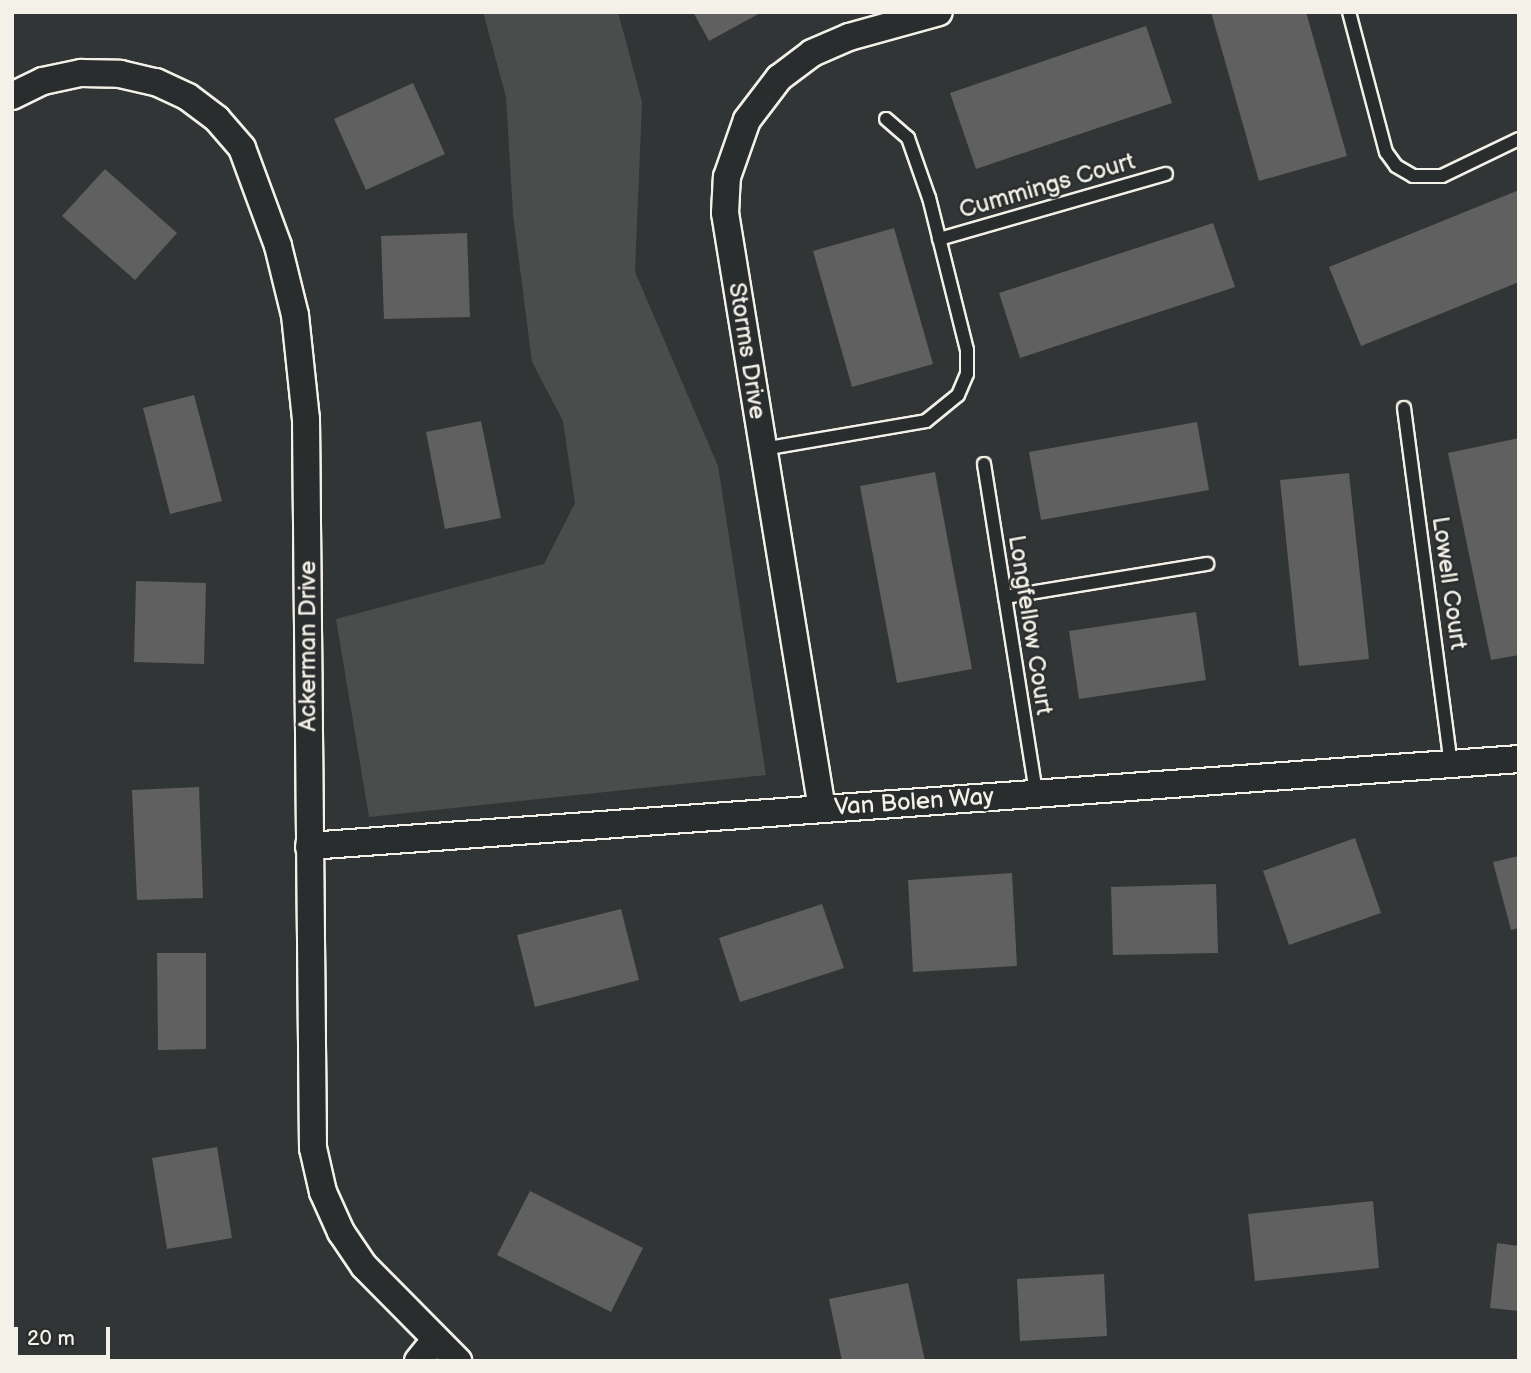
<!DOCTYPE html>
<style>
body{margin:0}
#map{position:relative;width:1531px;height:1373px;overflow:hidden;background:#323535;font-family:"Balsamiq Sans",sans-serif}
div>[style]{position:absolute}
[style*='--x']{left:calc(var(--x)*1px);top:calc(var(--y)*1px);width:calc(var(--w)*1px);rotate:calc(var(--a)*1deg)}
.green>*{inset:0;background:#4b4d4c}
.building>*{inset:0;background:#5f605f}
.roads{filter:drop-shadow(2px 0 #f4f1e8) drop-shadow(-2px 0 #f4f1e8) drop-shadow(0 2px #f4f1e8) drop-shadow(0 -2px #f4f1e8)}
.lane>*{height:12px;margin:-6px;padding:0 6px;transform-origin:6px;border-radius:6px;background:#2a2d2e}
.street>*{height:26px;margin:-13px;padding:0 13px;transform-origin:13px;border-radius:13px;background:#2a2d2e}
span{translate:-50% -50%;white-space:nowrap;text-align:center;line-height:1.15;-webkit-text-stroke:5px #2a2d2e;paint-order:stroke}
.street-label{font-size:24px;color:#f4f1e8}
.frame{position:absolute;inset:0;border:14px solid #f4f1e8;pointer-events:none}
.scale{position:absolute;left:14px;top:1327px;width:96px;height:32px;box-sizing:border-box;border:4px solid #f4f1e8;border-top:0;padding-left:9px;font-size:21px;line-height:24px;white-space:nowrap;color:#f4f1e8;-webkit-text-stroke:5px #2a2d2e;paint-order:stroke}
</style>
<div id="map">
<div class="green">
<i style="clip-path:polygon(483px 12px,618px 12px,642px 102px,635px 272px,718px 466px,766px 775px,369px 817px,336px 619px,544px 564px,575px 503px,563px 421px,532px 362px,513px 214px,506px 97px)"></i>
</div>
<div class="building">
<i style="clip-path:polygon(693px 12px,762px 12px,709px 41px)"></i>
<i style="clip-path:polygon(1211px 12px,1306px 12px,1347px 156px,1259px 181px)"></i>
<i style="clip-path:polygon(1146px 26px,1172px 103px,976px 169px,950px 93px)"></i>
<i style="clip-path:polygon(413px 83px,445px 154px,366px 190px,334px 119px)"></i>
<i style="clip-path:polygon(105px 169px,177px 233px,135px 280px,62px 216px)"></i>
<i style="clip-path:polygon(1519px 190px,1519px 282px,1361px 346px,1329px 267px)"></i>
<i style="clip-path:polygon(1213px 223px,1235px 287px,1020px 358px,999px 293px)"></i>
<i style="clip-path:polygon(894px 228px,933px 364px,852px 387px,813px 251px)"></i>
<i style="clip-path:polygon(467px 233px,470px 317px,384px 319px,381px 236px)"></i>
<i style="clip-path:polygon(194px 395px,222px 501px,170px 514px,143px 408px)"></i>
<i style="clip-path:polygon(481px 421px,501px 518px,445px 529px,426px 432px)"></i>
<i style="clip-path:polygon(1197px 422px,1209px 490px,1041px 520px,1029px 452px)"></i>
<i style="clip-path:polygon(1519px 438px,1519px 655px,1491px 660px,1448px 453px)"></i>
<i style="clip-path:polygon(935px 472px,972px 669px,897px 683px,860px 486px)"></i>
<i style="clip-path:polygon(1349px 473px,1369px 659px,1299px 666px,1280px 480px)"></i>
<i style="clip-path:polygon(136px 581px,206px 583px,204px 664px,134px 662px)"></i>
<i style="clip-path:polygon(1196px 612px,1206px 680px,1079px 699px,1069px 631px)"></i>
<i style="clip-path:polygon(199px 787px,203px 898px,137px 900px,132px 790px)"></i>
<i style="clip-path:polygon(1355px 838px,1381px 913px,1289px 945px,1263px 871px)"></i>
<i style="clip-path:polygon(1519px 856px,1519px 928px,1511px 930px,1493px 862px)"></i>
<i style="clip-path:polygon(1012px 873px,1017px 966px,913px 972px,908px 880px)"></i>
<i style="clip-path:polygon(1216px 884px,1218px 953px,1113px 955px,1111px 887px)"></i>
<i style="clip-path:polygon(822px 904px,844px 968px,740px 1002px,719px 938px)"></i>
<i style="clip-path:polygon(621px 909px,639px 980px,535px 1007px,517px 935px)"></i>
<i style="clip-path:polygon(157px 953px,206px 953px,206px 1049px,158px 1050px)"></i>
<i style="clip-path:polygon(217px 1147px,232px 1238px,167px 1249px,152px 1158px)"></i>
<i style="clip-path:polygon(530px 1191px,643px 1248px,611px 1312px,497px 1255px)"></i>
<i style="clip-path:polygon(1373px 1201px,1379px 1268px,1255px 1281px,1248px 1214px)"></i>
<i style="clip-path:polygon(1497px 1243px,1519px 1246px,1519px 1311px,1490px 1308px)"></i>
<i style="clip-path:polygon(1104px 1274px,1107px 1336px,1020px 1341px,1017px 1279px)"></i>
<i style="clip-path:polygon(908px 1283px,925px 1361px,842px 1361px,829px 1299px)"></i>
</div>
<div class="roads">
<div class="lane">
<i style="--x:1349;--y:12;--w:145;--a:75.2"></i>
<i style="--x:1386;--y:152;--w:17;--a:54"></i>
<i style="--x:1396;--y:166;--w:20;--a:30"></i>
<i style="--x:1413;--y:176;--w:29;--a:0"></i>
<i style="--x:1442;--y:176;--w:85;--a:-25.7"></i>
<i style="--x:939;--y:239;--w:236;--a:-16"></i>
<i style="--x:1404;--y:408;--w:359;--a:82.5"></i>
<i style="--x:763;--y:449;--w:165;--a:-9.7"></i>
<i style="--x:926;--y:421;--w:41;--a:-39.1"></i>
<i style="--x:958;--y:395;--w:23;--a:-67"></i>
<i style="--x:967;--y:374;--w:24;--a:-90"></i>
<i style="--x:967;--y:350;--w:157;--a:-104"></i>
<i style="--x:929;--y:198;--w:64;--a:-109.3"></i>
<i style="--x:908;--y:138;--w:29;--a:-139"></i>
<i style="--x:984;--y:464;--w:334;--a:81"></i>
<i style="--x:1005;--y:597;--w:205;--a:-9.3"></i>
</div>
<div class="street">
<i style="--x:12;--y:96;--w:34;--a:-26"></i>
<i style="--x:43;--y:81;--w:39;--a:-12"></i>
<i style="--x:81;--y:73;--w:39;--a:1"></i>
<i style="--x:120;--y:74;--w:37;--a:13"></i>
<i style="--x:156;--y:82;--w:35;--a:25"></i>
<i style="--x:188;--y:97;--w:36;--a:37"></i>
<i style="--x:217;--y:119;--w:38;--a:49"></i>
<i style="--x:242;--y:148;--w:104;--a:69.8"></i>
<i style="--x:278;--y:246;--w:71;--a:76.2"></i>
<i style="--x:295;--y:315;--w:105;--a:84"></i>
<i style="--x:306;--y:419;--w:729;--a:89.45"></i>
<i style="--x:313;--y:1148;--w:45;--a:77.2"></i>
<i style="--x:323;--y:1192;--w:44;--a:65.8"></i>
<i style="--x:341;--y:1232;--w:41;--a:55.9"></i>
<i style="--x:364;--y:1266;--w:134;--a:45.3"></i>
<i style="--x:822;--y:809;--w:604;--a:-99.24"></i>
<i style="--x:725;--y:213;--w:36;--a:-87"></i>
<i style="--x:727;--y:177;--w:60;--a:-70.7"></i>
<i style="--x:747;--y:120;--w:53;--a:-52.7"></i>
<i style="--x:779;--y:78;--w:41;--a:-37.1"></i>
<i style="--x:812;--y:53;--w:40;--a:-23.4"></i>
<i style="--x:849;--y:37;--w:93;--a:-15.5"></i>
<i style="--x:309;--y:846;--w:1213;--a:-4.11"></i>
<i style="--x:418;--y:1361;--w:28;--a:-51"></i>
</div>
</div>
<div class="street-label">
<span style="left:1047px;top:186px;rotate:-16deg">Cummings Court</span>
<span style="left:747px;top:351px;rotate:81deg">Storms Drive</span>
<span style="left:1449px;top:583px;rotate:82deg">Lowell Court</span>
<span style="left:1030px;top:625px;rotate:81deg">Longfellow Court</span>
<span style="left:308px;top:646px;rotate:-90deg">Ackerman Drive</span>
<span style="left:914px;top:802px;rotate:-4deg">Van Bolen Way</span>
</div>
<div class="frame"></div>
<div class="scale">20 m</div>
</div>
